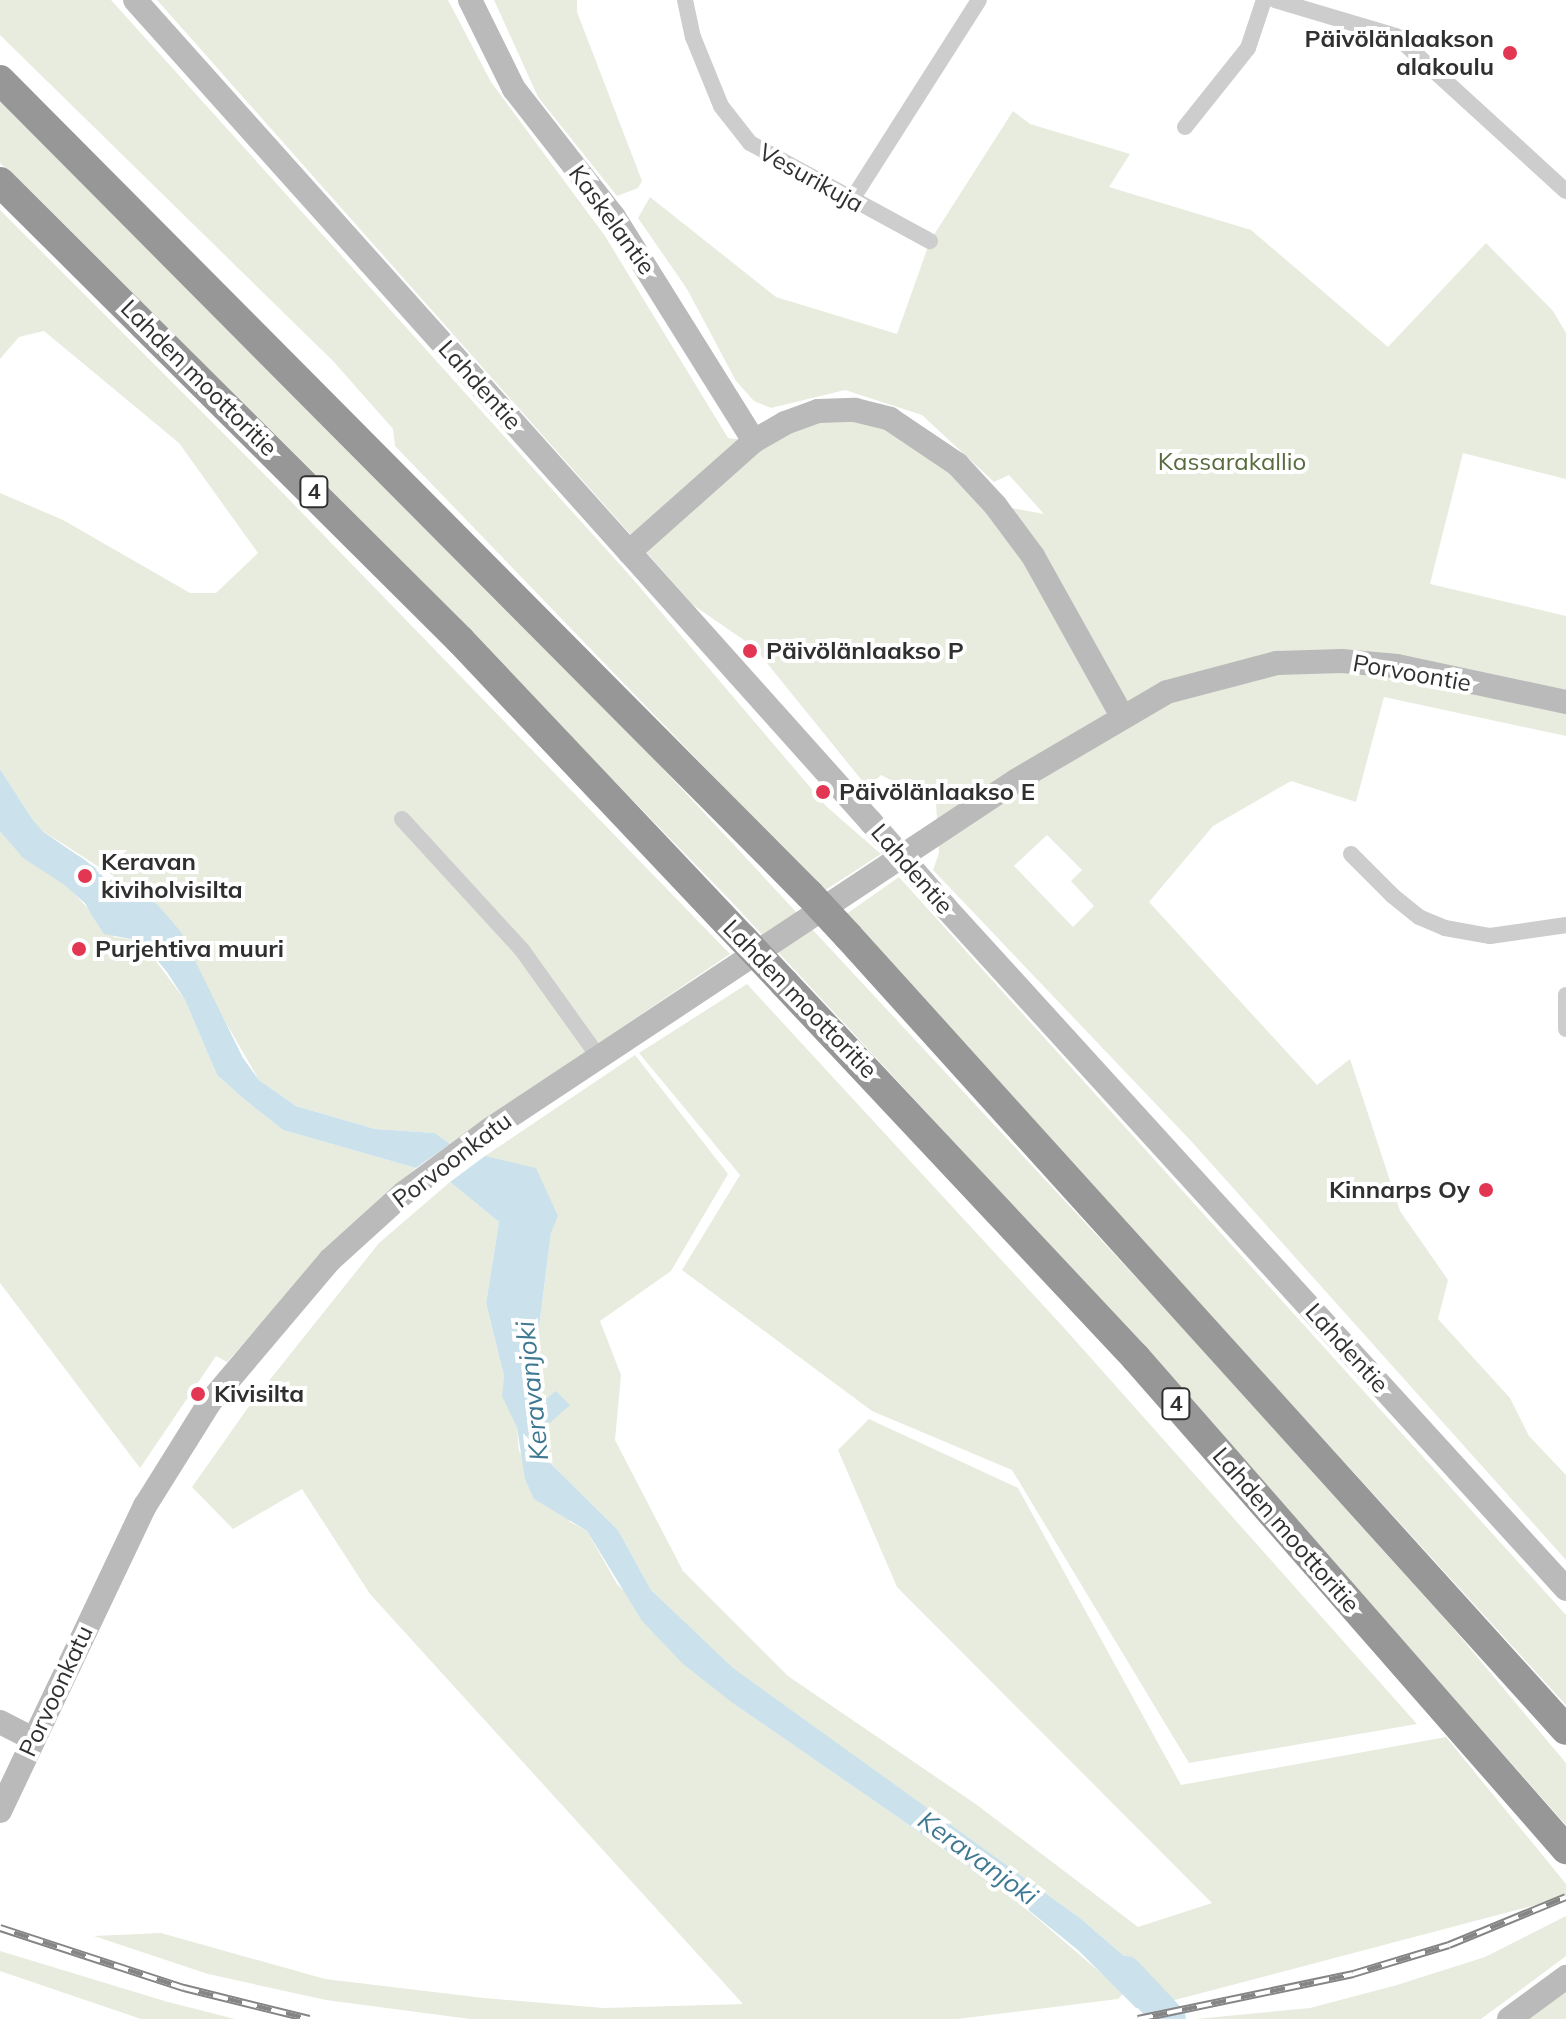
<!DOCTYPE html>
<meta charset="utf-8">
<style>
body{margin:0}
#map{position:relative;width:1566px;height:2019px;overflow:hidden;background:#fff;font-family:Mulish,sans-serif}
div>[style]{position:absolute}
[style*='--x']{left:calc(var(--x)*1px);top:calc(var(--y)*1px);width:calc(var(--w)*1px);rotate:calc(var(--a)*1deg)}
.green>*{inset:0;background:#e7ecde}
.water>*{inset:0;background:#cbe2ec}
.river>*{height:32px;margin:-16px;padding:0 16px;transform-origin:16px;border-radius:16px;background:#cbe2ec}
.street>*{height:16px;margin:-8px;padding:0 8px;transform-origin:8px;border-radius:8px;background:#cdcdcd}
.secondary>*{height:24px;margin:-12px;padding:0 12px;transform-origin:12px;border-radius:12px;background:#bababa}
.highway>*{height:30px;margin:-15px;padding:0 15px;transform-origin:15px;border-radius:15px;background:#979797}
.rail>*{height:8px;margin-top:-4px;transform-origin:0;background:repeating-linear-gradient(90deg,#fff 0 15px,#858585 0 30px);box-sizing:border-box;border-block:2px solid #858585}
.secondary-bridge>*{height:24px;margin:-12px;padding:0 12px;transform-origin:12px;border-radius:12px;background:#bababa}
.highway-bridge>*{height:30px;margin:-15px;padding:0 15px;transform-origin:15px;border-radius:15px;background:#979797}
.dots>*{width:22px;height:22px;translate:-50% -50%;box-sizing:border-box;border:4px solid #fff;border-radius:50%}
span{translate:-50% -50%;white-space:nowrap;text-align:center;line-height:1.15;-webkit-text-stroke:8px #fff;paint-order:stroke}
.shield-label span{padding:2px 6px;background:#fff;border:2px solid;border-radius:6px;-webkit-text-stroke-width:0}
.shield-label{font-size:22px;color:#303030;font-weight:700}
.poi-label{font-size:24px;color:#303030;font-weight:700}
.right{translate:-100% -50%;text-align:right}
.left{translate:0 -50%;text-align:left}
.street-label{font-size:24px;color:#303030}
.park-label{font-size:24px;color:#576b3d}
.water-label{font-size:26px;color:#3f7891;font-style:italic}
</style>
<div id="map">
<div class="green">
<i style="clip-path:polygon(0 0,111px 0,632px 578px,827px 807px,881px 854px,824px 891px,395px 446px,393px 429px,334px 362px,0 35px)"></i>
<i style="clip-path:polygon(evenodd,157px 0,448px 0,491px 82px,605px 236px,728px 438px,754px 441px,785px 423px,890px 419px,995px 505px,1044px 514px,1009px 475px,994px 482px,922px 415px,845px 390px,771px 408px,754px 401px,736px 381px,687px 289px,638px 218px,650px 197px,776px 297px,897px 334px,930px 241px,1013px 111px,1030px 124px,1130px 154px,1109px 187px,1251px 230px,1388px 347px,1486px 243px,1553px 311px,1566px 333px,1566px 479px,1463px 453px,1430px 584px,1566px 616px,1566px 736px,1384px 697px,1356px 802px,1291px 781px,1213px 826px,1149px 902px,1317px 1085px,1350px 1059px,1400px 1211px,1448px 1280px,1438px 1319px,1510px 1398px,1529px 1436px,1566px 1475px,1566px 1560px,1192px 1142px,933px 870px,939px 853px,936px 803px,881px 775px,868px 788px,754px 647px,693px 605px,157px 0,1047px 835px,1082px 870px,1071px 881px,1094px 906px,1073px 927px,1014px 866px,1047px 835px)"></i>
<i style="clip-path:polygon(494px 0,577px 0,577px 12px,642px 181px,638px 188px,617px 196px,538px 97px)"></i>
<i style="clip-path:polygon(0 99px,588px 688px,1169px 1313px,1452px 1627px,1566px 1763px,1566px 1825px,1129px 1331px,728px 898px,345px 505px,0 163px)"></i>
<i style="clip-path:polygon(0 210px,277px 487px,730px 954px,450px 1144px,435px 1133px,375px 1129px,296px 1106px,259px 1080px,157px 904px,38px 828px,0 769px,0 493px,63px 520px,190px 593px,216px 593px,258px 553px,179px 443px,44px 331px,19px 337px,0 359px)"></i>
<i style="clip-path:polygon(0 832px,29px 861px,75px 888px,72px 891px,114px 937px,141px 941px,185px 1000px,217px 1075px,244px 1099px,283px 1130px,416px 1168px,318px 1260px,227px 1362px,216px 1356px,140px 1468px,0 1283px)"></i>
<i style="clip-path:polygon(899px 877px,1566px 1615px,1566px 1705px,845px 915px)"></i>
<i style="clip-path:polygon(747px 984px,1065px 1329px,1417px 1724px,1189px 1763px,1012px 1470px,872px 1411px,682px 1270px,740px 1175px,639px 1053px)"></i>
<i style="clip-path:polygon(635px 1055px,728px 1174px,671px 1271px,600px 1321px,621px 1375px,615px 1440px,683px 1571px,788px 1676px,977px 1805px,1138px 1927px,1212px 1903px,897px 1587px,838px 1450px,869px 1419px,1018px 1488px,1181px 1785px,1446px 1737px,1566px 1884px,1566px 1897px,1175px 2000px,1080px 1918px,732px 1668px,651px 1590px,618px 1530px,544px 1457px,546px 1395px,532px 1407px,530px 1398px,551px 1233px,557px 1216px,485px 1156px)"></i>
<i style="clip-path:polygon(450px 1182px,499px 1222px,486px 1303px,504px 1376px,503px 1396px,517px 1428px,519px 1451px,570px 1522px,587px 1531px,617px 1584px,734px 1704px,1009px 1894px,1124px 1993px,1118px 1999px,957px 2019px,470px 2019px,326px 2000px,208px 1974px,94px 1936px,161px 1933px,325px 1979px,484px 1998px,604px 2008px,743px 2004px,370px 1594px,302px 1489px,233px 1529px,192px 1487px,252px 1402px,379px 1243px)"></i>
<i style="clip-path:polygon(1566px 1916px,1566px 1956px,1481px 2019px,1195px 2019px,1310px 2008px,1397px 1985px,1485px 1957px)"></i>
<i style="clip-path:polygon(0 1951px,168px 2002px,235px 2019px,141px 2019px,0 1971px)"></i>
<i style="clip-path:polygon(1566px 1988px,1566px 2019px,1525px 2019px)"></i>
</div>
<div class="water">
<i style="clip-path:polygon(0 769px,38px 828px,97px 869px,75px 888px,29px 861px,0 832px)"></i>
<i style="clip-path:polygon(115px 876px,157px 904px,181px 932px,243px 1058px,259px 1080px,296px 1106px,375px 1129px,435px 1133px,450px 1144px,416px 1168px,283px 1130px,244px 1099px,217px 1075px,185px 1000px,167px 972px,141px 941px,104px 934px,91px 914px,85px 903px)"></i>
<i style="clip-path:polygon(485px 1156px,536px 1168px,558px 1216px,551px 1233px,530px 1398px,532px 1406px,537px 1406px,556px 1391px,570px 1405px,544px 1428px,544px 1457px,618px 1530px,651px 1590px,733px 1668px,1080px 1918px,1175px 2000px,1136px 2008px,1079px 1951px,1009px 1894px,734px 1704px,683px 1664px,642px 1621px,587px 1531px,534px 1499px,525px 1479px,517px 1428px,502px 1396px,504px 1376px,486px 1303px,499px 1222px,450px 1182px)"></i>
</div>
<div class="river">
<i style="--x:0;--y:806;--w:52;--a:49.6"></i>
<i style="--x:34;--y:846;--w:48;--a:33"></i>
<i style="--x:74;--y:872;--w:72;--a:41.6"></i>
<i style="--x:1126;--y:1972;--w:64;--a:46.9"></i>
</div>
<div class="street">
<i style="--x:685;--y:0;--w:38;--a:78"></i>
<i style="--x:693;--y:37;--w:74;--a:67.9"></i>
<i style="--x:721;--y:106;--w:47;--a:51.9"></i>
<i style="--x:750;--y:143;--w:205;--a:28.6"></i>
<i style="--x:1275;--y:0;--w:126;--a:16.6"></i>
<i style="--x:1396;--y:36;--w:230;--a:42.4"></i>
<i style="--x:1185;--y:127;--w:101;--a:-51.4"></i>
<i style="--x:1248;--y:48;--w:51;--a:-71.6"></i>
<i style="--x:851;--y:201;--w:238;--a:-57.5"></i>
<i style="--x:402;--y:819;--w:178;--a:47.5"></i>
<i style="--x:522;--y:950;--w:130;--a:54.4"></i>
<i style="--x:1351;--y:854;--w:59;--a:45"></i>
<i style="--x:1393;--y:896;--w:33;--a:39"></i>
<i style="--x:1419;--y:917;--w:28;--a:23"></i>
<i style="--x:1445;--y:928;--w:46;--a:10.1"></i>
<i style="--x:1490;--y:936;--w:77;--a:-8.2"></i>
<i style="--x:1566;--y:995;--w:34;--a:90"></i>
</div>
<div class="secondary">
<i style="--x:135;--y:0;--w:1103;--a:48.16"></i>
<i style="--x:470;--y:0;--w:99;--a:63.7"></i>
<i style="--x:514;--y:89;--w:162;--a:52"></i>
<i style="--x:614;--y:217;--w:264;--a:58"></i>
<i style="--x:629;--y:552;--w:167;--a:-41.6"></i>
<i style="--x:754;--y:441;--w:36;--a:-30"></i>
<i style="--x:785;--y:423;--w:35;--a:-20"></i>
<i style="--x:818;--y:411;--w:37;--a:-2"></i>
<i style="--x:855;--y:410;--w:36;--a:14"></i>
<i style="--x:890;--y:419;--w:81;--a:33.9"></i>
<i style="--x:957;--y:464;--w:56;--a:47.2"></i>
<i style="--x:995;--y:505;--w:64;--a:53.3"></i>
<i style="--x:1033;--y:556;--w:183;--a:60.9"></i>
<i style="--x:946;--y:908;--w:921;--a:47.68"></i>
<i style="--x:0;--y:1722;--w:36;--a:27"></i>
<i style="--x:0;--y:1811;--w:338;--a:-64.6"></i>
<i style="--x:145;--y:1506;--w:123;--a:-58"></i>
<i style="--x:210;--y:1402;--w:186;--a:-49.8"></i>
<i style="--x:330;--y:1260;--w:100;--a:-42.2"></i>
<i style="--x:404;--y:1193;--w:106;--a:-36.5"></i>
<i style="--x:489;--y:1130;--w:633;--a:-33.54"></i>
<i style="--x:1017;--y:780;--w:174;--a:-30.4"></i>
<i style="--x:1167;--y:692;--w:114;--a:-14.8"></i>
<i style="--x:1277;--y:663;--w:65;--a:-1.8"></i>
<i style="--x:1342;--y:661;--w:55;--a:5.2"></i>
<i style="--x:1397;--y:666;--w:173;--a:12"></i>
<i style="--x:1509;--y:2019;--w:71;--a:-36.4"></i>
</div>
<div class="highway">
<i style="--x:0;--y:80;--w:1148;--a:45.18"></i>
<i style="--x:0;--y:182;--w:649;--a:44.88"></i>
<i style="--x:460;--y:640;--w:412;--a:46.6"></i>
<i style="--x:848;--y:936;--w:1070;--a:47.88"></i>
<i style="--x:784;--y:983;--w:514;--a:46.81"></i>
<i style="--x:1136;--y:1358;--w:653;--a:48.79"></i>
</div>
<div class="rail">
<i style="--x:0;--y:1928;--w:194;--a:18.1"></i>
<i style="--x:184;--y:1988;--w:129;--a:13.9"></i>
<i style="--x:1138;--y:2019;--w:220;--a:-11.8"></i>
<i style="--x:1353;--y:1974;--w:100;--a:-16.8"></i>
<i style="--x:1449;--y:1945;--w:126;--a:-22.3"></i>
</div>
<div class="secondary-bridge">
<i style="--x:871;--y:822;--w:114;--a:48.9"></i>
</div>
<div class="highway-bridge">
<i style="--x:809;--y:894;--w:57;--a:47.1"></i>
<i style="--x:743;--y:939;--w:60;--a:47"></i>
</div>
<div class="dots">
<i style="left:1510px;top:53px;background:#e23653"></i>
<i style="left:750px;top:651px;background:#e23653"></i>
<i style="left:823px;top:792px;background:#e23653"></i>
<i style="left:85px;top:876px;background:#e23653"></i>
<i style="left:79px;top:949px;background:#e23653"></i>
<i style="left:1486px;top:1190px;background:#e23653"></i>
<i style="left:198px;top:1394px;background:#e23653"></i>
</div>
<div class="shield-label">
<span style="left:314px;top:492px">4</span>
<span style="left:1176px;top:1404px">4</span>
</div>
<div class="poi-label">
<span class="right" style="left:1494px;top:53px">Päivölänlaakson<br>alakoulu</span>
<span class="left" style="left:766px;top:651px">Päivölänlaakso P</span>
<span class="left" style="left:839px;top:792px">Päivölänlaakso E</span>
<span class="left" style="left:101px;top:876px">Keravan<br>kiviholvisilta</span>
<span class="left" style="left:95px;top:949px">Purjehtiva muuri</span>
<span class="right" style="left:1470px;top:1190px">Kinnarps Oy</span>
<span class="left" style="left:214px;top:1394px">Kivisilta</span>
</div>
<div class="street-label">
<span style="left:811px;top:178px;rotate:29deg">Vesurikuja</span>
<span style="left:612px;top:220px;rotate:54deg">Kaskelantie</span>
<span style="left:199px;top:378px;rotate:45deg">Lahden moottoritie</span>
<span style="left:480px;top:385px;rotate:48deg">Lahdentie</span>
<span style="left:1412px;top:673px;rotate:10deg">Porvoontie</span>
<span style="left:912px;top:869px;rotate:49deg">Lahdentie</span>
<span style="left:800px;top:999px;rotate:46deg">Lahden moottoritie</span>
<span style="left:452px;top:1160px;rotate:-37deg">Porvoonkatu</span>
<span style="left:1347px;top:1348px;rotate:48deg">Lahdentie</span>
<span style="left:1286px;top:1530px;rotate:49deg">Lahden moottoritie</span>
<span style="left:56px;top:1691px;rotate:-65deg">Porvoonkatu</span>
</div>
<div class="park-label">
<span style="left:1232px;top:462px">Kassarakallio</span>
</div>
<div class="water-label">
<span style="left:532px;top:1391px;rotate:-96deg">Keravanjoki</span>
<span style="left:978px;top:1858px;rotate:36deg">Keravanjoki</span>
</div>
</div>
